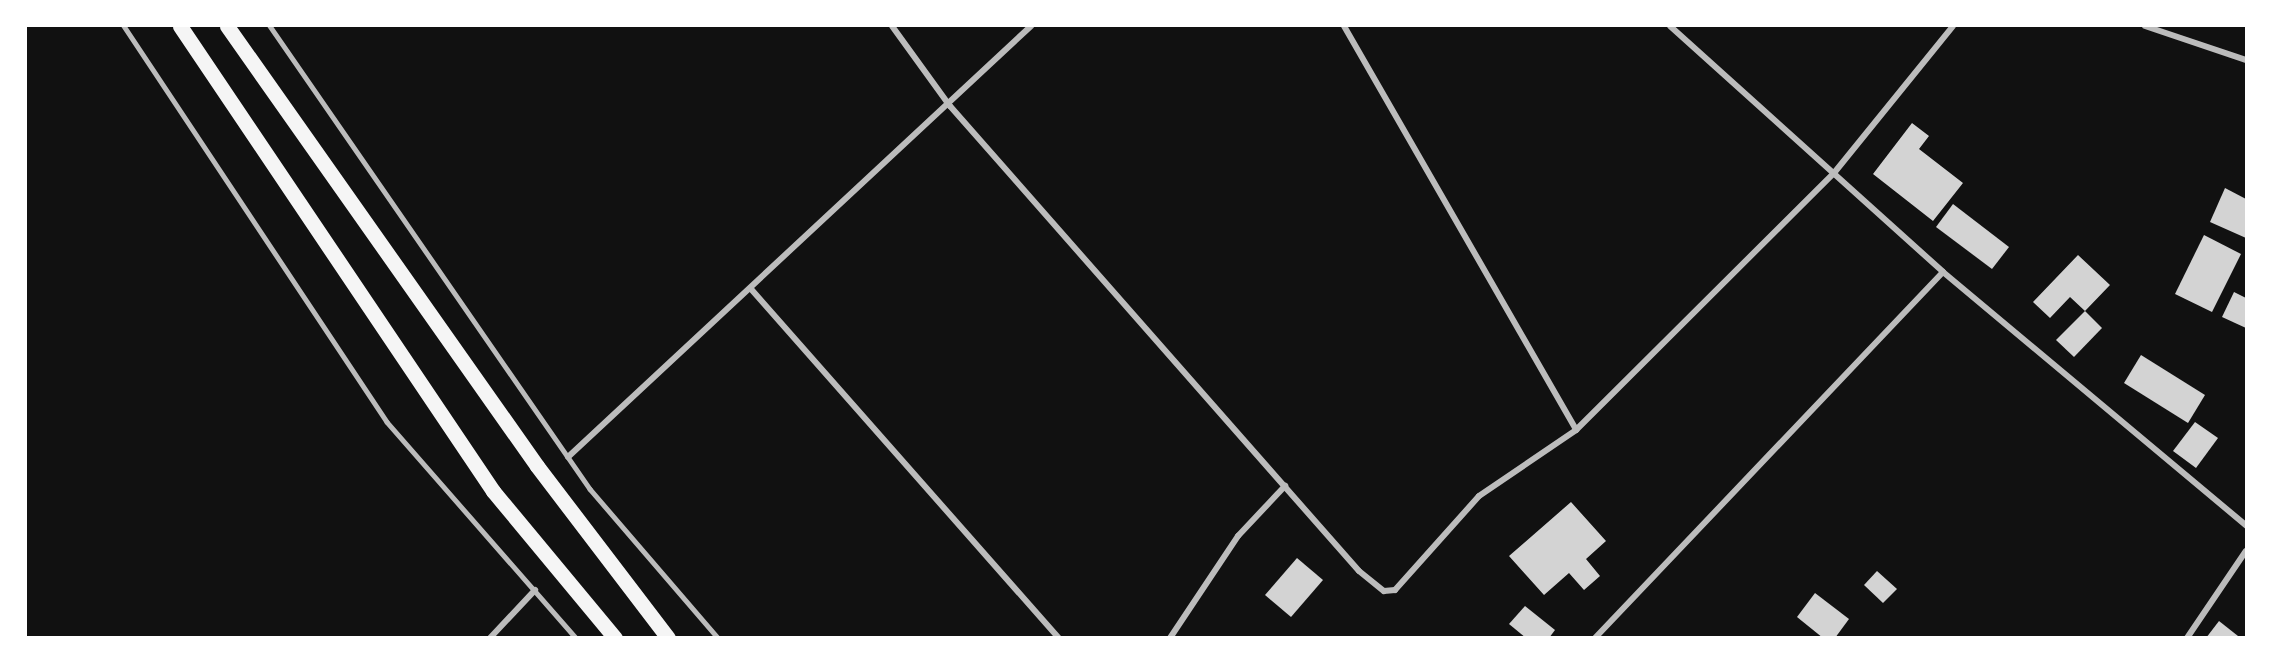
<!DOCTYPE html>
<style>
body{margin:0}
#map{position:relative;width:2272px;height:663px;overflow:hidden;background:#111;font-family:Signika,sans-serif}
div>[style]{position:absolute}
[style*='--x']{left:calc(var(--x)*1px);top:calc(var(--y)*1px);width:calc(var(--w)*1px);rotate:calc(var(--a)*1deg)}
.building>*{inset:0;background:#d3d3d3}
.service>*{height:4.5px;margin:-2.25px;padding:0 2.25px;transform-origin:2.25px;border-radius:2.25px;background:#bcbcbc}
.minor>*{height:6px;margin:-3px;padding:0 3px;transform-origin:3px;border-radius:3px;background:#bcbcbc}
.primary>*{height:15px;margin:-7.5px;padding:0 7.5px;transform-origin:7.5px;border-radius:7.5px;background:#f5f5f5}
span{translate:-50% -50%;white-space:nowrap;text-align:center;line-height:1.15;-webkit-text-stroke:4.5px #fff;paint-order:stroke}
.frame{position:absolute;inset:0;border:27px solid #fff;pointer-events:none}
</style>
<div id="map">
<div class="building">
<i style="clip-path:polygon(1912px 123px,1929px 136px,1919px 149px,1963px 183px,1933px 221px,1873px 174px)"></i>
<i style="clip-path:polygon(2225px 188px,2246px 199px,2246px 238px,2210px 222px)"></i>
<i style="clip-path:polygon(1953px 204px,2009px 247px,1992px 269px,1936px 227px)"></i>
<i style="clip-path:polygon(2204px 235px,2241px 254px,2212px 312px,2175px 294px)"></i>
<i style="clip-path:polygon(2078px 255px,2110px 285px,2085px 311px,2070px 297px,2050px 318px,2033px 302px)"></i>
<i style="clip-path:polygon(2234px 292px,2246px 298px,2246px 328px,2222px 317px)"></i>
<i style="clip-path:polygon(2085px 311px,2102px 328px,2074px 357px,2056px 340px)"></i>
<i style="clip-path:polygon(2141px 355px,2205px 395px,2188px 423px,2124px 383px)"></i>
<i style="clip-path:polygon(2195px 422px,2218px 438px,2196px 468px,2173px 451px)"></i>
<i style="clip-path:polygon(1571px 502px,1606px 541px,1586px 559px,1600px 576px,1584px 590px,1569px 573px,1544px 595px,1509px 556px)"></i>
<i style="clip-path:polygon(1297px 558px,1323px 580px,1291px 617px,1265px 595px)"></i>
<i style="clip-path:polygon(1877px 571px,1897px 589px,1883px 603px,1864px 585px)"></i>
<i style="clip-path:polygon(1815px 593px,1849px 619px,1835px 638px,1823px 638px,1797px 617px)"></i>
<i style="clip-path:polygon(1525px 606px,1555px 630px,1549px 638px,1526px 638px,1509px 624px)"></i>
<i style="clip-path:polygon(2219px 621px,2238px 636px,2237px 638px,2206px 638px)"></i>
</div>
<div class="service">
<i style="--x:124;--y:26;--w:475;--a:56.4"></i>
<i style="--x:387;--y:422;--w:287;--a:48.8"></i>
<i style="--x:270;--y:26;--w:563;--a:55.35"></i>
<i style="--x:590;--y:489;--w:196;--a:49.3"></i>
</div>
<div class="minor">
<i style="--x:892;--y:26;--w:99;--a:54.1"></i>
<i style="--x:950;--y:106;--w:619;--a:48.67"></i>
<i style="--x:1359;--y:571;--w:32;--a:39"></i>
<i style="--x:1384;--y:591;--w:11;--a:-5"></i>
<i style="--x:1395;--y:590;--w:126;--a:-48.2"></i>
<i style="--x:1479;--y:496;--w:117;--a:-34.2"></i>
<i style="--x:1576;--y:430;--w:364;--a:-44.9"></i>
<i style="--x:1834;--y:173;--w:189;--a:-51"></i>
<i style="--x:1344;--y:26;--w:466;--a:60.1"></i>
<i style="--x:1670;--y:26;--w:367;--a:42"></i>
<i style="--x:1943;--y:272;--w:395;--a:39.9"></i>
<i style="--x:2145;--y:26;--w:107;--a:18.6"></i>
<i style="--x:751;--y:289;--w:465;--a:48.6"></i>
<i style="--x:568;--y:457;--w:633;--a:-42.95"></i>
<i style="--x:490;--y:638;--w:66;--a:-46.8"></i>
<i style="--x:1170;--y:638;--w:123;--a:-56.3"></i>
<i style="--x:1238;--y:536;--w:69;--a:-46.8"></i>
<i style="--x:1595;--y:638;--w:505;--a:-46.44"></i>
<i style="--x:2187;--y:638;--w:105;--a:-55.9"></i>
</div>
<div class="primary">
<i style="--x:180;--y:26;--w:561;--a:56.05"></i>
<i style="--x:493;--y:491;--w:191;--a:50.3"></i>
<i style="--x:227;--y:26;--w:538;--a:54.83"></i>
<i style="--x:537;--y:466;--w:216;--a:52.7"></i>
</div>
<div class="frame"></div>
</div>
